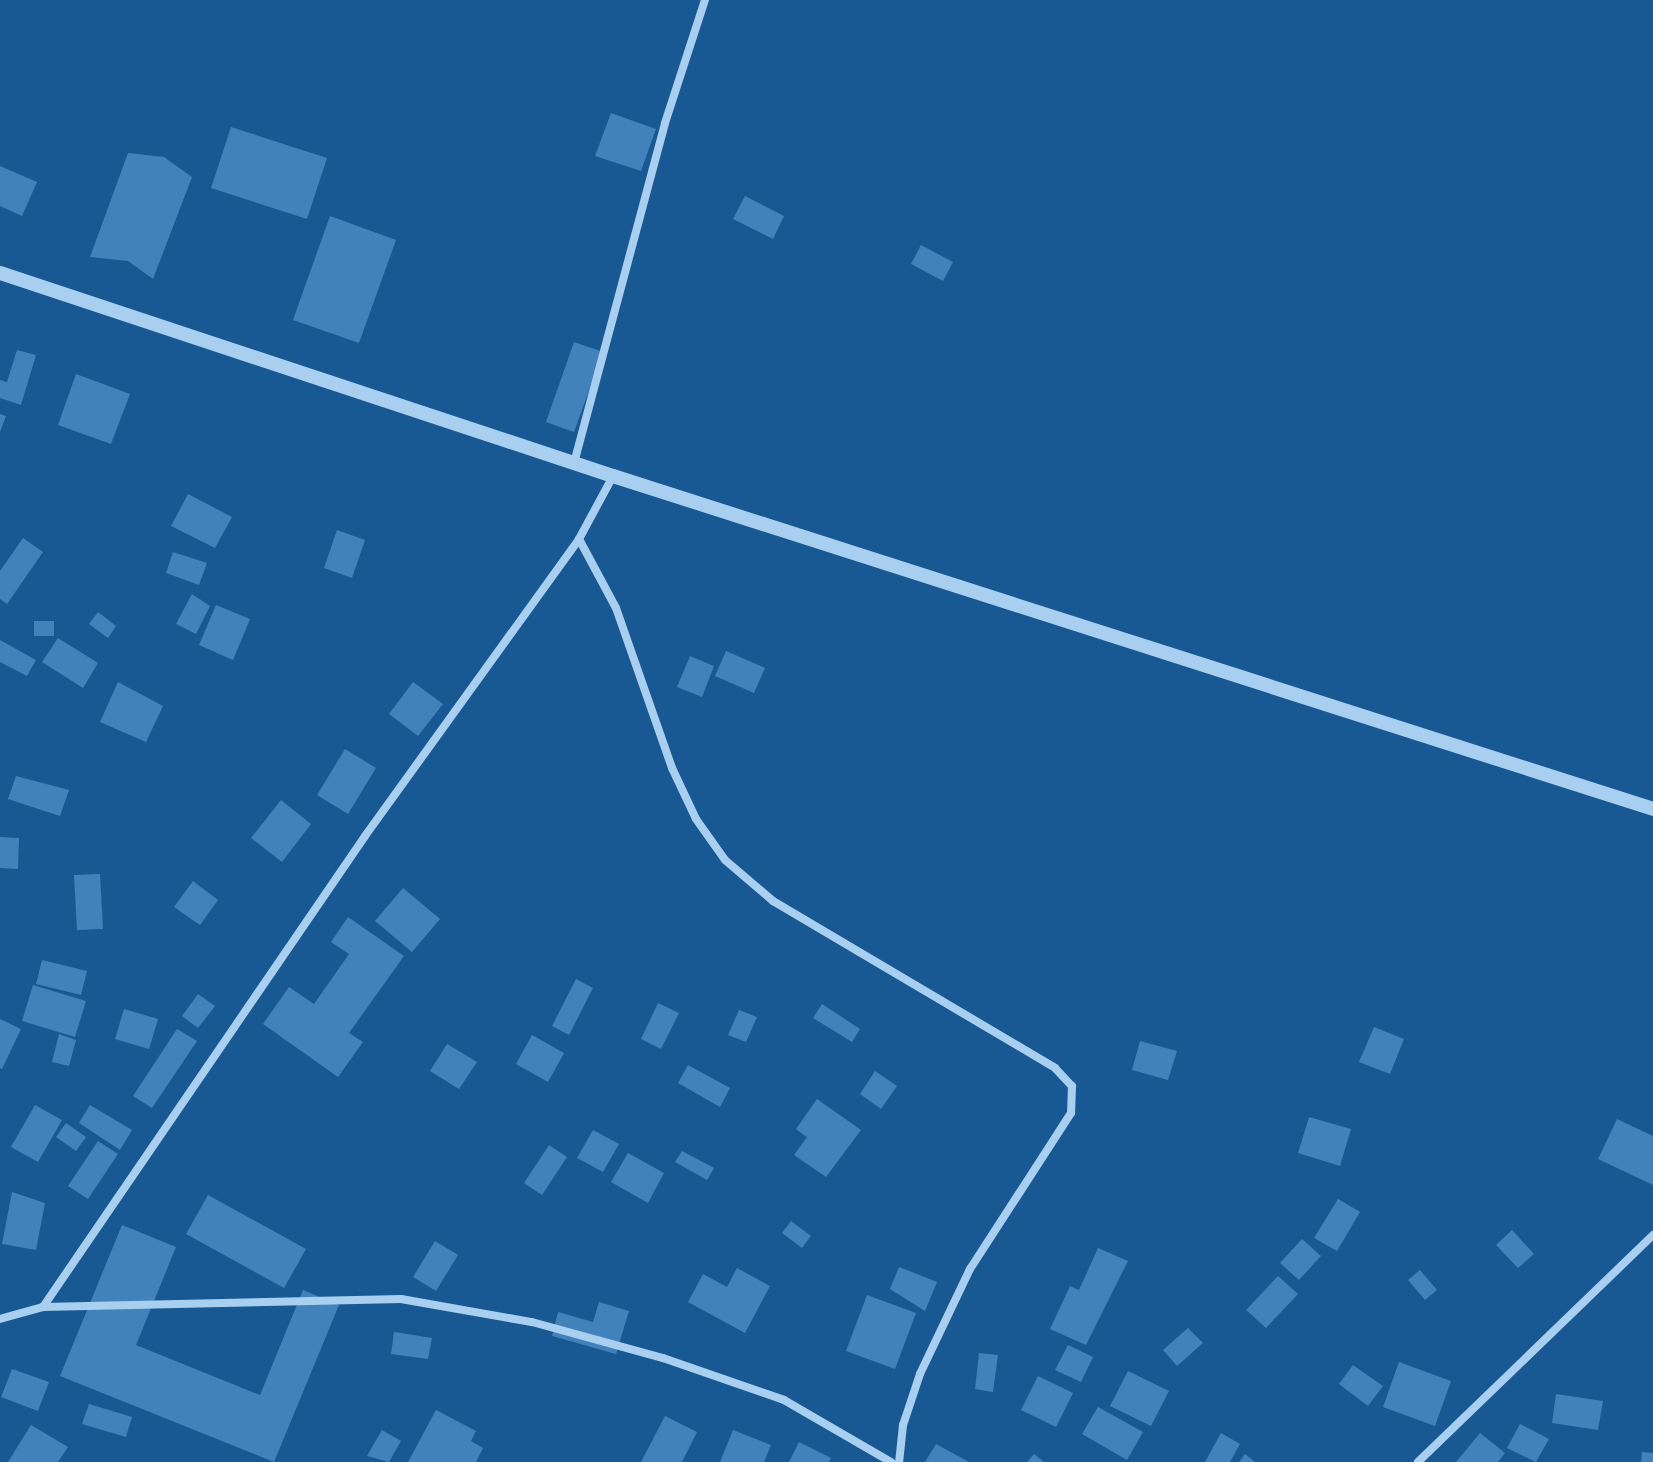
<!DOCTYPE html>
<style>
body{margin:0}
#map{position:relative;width:1653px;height:1462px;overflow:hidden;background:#195993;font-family:"Archivo Narrow",sans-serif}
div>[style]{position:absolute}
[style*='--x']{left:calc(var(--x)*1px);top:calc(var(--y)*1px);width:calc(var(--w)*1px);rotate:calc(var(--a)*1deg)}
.building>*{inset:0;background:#4282ba}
.minor>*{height:8px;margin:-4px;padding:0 4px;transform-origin:4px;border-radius:4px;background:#a9cff0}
.tertiary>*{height:14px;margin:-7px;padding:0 7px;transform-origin:7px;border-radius:7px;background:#a9cff0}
span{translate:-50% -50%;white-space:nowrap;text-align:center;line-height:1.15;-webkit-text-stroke:7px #195993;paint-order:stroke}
</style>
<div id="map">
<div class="building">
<i style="clip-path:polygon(611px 113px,656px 129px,641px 171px,595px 156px)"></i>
<i style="clip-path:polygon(231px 127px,327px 158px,307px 219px,211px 188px)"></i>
<i style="clip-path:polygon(128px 153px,164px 157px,192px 177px,153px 279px,128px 261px,90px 257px)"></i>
<i style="clip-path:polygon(0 166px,37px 182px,22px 216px,0 206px)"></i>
<i style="clip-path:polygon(745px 196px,784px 216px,773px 239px,733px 219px)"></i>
<i style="clip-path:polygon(330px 216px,396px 240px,359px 343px,293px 320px)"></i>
<i style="clip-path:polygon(921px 245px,953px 262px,943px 281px,911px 264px)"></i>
<i style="clip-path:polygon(574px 342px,603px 352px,574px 432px,546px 422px)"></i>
<i style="clip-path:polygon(17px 350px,36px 355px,21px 405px,0 398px,0 380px,7px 382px)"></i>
<i style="clip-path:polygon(76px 374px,130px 394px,111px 444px,58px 425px)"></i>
<i style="clip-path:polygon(0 414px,6px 416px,0 432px)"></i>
<i style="clip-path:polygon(188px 494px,232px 517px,215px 548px,171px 526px)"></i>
<i style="clip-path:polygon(337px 530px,365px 540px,352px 578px,324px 568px)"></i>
<i style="clip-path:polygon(23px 538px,43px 552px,7px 604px,0 599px,0 571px)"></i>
<i style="clip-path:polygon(173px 552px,207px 563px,199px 585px,166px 573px)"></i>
<i style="clip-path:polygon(192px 594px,210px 606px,196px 634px,176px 624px)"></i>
<i style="clip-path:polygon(216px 605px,250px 619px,233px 660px,199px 645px)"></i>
<i style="clip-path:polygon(98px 612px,116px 626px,108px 638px,89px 624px)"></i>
<i style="clip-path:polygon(34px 621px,54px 621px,54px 636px,34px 636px)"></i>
<i style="clip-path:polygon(58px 638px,98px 663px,83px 688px,42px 662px)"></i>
<i style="clip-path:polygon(0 640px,36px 660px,27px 676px,0 662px)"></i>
<i style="clip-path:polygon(726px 651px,765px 668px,754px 693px,715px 676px)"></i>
<i style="clip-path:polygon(690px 656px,714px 666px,702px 697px,677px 687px)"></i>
<i style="clip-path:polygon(118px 682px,163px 706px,146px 742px,100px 722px)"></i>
<i style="clip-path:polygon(413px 682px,443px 704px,418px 736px,389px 714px)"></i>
<i style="clip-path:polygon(345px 749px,376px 768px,348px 814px,317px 795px)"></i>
<i style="clip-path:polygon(16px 776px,69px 790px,60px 816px,8px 799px)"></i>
<i style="clip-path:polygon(281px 800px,311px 824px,282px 862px,251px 838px)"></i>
<i style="clip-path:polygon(0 837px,19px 838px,18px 869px,0 868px)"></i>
<i style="clip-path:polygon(100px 874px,103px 929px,77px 930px,74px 875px)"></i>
<i style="clip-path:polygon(193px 881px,218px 900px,200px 925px,174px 907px)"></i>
<i style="clip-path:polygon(403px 888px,440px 919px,412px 952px,375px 921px)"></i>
<i style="clip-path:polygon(348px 917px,404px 956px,349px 1033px,363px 1042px,338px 1077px,263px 1024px,289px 987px,314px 1004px,349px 954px,331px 942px)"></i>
<i style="clip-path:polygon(42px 960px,87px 971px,81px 995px,36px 984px)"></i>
<i style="clip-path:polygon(576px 979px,593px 988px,569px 1035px,552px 1026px)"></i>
<i style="clip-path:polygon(33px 985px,86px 1001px,75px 1037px,22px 1021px)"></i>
<i style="clip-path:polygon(198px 994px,215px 1006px,198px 1028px,182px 1016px)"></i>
<i style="clip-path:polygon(658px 1003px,679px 1013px,661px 1049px,641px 1039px)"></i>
<i style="clip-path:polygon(822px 1004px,860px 1029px,852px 1042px,813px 1018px)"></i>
<i style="clip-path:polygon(124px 1009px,158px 1019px,149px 1049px,115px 1039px)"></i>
<i style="clip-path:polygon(739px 1010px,757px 1017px,746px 1042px,728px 1035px)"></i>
<i style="clip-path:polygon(0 1019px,21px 1029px,2px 1069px,0 1068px)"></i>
<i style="clip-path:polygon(1374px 1027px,1404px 1039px,1390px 1074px,1359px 1062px)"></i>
<i style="clip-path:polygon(177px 1029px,197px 1041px,152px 1108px,133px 1096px)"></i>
<i style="clip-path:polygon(59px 1034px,76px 1040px,69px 1066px,52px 1062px)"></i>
<i style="clip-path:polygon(532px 1035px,564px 1053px,548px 1082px,516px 1064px)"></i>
<i style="clip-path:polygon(1140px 1041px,1177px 1051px,1168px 1080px,1132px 1070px)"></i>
<i style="clip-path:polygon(447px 1044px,477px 1062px,459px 1089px,430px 1071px)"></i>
<i style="clip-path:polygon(688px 1065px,730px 1088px,720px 1107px,678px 1083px)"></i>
<i style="clip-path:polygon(875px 1071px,897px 1086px,881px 1109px,860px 1094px)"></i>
<i style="clip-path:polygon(817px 1099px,861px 1130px,826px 1177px,794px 1155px,807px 1137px,796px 1129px)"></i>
<i style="clip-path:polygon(35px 1105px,62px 1120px,38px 1162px,11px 1147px)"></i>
<i style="clip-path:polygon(90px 1105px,132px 1130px,120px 1150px,79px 1123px)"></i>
<i style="clip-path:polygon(1309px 1117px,1351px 1129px,1340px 1166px,1298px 1153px)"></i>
<i style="clip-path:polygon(1617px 1119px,1653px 1136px,1653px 1185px,1598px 1159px)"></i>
<i style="clip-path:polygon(66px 1123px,86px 1137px,76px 1151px,56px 1137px)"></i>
<i style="clip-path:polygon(593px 1130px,619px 1144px,603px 1172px,577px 1158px)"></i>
<i style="clip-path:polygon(98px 1141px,118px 1154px,88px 1199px,68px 1186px)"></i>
<i style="clip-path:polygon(549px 1145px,567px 1157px,542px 1195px,524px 1183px)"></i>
<i style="clip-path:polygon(682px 1151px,714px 1168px,707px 1180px,675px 1162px)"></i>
<i style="clip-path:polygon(628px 1153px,664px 1173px,648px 1203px,611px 1182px)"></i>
<i style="clip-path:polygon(12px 1192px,45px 1203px,36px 1250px,2px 1244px)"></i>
<i style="clip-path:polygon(208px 1195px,306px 1249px,284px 1288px,186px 1234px)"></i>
<i style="clip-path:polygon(1338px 1199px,1360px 1212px,1337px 1251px,1314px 1238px)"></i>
<i style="clip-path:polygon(791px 1221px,811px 1236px,802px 1248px,782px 1233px)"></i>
<i style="clip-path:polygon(122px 1225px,176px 1247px,136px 1345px,260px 1395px,303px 1290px,339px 1305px,274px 1462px,60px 1376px)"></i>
<i style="clip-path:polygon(1512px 1230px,1534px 1254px,1518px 1268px,1496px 1245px)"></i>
<i style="clip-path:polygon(1302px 1239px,1321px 1256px,1299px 1280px,1280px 1263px)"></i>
<i style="clip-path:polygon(435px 1241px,458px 1255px,436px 1291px,413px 1277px)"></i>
<i style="clip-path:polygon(1098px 1248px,1128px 1261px,1086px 1345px,1050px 1329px,1070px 1286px,1079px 1290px)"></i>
<i style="clip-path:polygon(899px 1267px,937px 1282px,925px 1311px,890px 1289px)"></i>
<i style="clip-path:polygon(737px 1268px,770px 1286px,745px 1333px,688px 1302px,703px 1274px,727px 1287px)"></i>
<i style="clip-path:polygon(1420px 1270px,1437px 1290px,1425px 1300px,1408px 1280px)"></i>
<i style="clip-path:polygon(1278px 1276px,1298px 1294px,1266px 1328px,1246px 1310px)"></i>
<i style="clip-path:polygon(867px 1295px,916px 1313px,895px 1369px,846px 1351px)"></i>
<i style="clip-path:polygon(599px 1302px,629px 1311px,616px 1354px,552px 1336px,558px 1312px,593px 1322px)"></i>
<i style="clip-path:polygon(1188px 1328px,1203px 1343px,1177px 1366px,1163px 1350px)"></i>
<i style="clip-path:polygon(394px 1332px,432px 1338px,428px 1359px,391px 1354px)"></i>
<i style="clip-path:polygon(1068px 1345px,1093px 1357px,1081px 1382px,1055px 1370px)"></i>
<i style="clip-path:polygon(979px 1353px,998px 1355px,993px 1392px,975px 1389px)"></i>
<i style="clip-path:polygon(1399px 1362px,1451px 1381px,1435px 1426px,1383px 1407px)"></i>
<i style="clip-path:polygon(1353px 1365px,1383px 1386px,1368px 1406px,1339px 1384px)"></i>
<i style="clip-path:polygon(12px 1369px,49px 1382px,38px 1411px,1px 1397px)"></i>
<i style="clip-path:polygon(1128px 1371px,1169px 1391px,1151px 1426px,1110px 1406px)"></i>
<i style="clip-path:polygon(1038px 1376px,1073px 1393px,1056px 1427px,1021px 1410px)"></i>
<i style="clip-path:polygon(1556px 1394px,1603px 1401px,1598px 1430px,1552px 1423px)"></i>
<i style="clip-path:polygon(89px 1404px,132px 1417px,126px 1437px,82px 1424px)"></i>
<i style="clip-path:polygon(1098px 1407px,1143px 1432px,1127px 1460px,1082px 1434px)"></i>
<i style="clip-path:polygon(436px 1410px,476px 1431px,471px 1441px,483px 1448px,476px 1462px,408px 1462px)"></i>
<i style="clip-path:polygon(665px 1416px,697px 1432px,682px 1462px,641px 1462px)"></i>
<i style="clip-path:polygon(1520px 1424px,1549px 1439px,1536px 1462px,1507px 1448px)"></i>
<i style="clip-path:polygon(31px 1425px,68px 1447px,58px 1462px,8px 1462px)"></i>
<i style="clip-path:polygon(382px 1430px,401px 1441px,389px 1462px,367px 1456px)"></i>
<i style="clip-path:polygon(733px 1430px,771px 1445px,764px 1462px,720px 1462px)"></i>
<i style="clip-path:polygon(1221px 1433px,1240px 1444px,1230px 1462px,1205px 1462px)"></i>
<i style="clip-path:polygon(1480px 1433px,1505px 1453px,1498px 1462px,1456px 1462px)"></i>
<i style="clip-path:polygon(799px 1442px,831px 1458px,829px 1462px,789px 1462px)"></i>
<i style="clip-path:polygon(936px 1444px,969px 1462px,925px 1462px)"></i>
<i style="clip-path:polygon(1642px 1452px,1653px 1453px,1653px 1462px,1641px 1462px)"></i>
<i style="clip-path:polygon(1034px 1454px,1044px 1462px,1027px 1462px)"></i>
<i style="clip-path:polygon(1245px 1454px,1255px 1462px,1239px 1462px)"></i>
</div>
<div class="minor">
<i style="--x:574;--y:463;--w:352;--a:-75"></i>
<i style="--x:665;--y:123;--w:129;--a:-72"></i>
<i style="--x:579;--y:539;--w:78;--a:61.8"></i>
<i style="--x:616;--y:608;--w:170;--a:70.7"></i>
<i style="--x:672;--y:768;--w:56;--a:64.8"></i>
<i style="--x:696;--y:819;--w:50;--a:54.7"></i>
<i style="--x:725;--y:860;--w:63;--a:40.5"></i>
<i style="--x:773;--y:901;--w:328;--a:30.6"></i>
<i style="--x:1055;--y:1068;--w:25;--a:47"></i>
<i style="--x:1072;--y:1086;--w:27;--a:92"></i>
<i style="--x:1071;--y:1113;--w:186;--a:122.9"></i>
<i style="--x:970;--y:1269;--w:116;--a:115.5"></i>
<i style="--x:920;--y:1374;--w:54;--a:108.4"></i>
<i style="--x:903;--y:1425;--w:37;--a:96"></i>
<i style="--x:43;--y:1307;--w:571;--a:-55.64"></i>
<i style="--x:365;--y:836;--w:366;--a:-54.2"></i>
<i style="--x:579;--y:539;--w:72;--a:-61.6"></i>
<i style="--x:0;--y:1319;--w:45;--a:-15.6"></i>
<i style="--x:43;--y:1307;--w:358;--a:-1.3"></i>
<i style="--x:401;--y:1299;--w:133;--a:10"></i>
<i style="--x:532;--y:1322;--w:136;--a:15.4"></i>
<i style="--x:663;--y:1358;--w:128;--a:19.1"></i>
<i style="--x:784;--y:1400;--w:124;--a:30.1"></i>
<i style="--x:1418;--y:1462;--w:327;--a:-44"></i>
</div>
<div class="tertiary">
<i style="--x:0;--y:273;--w:646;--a:18.32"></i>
<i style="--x:613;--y:476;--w:1092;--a:17.75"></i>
</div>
</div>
